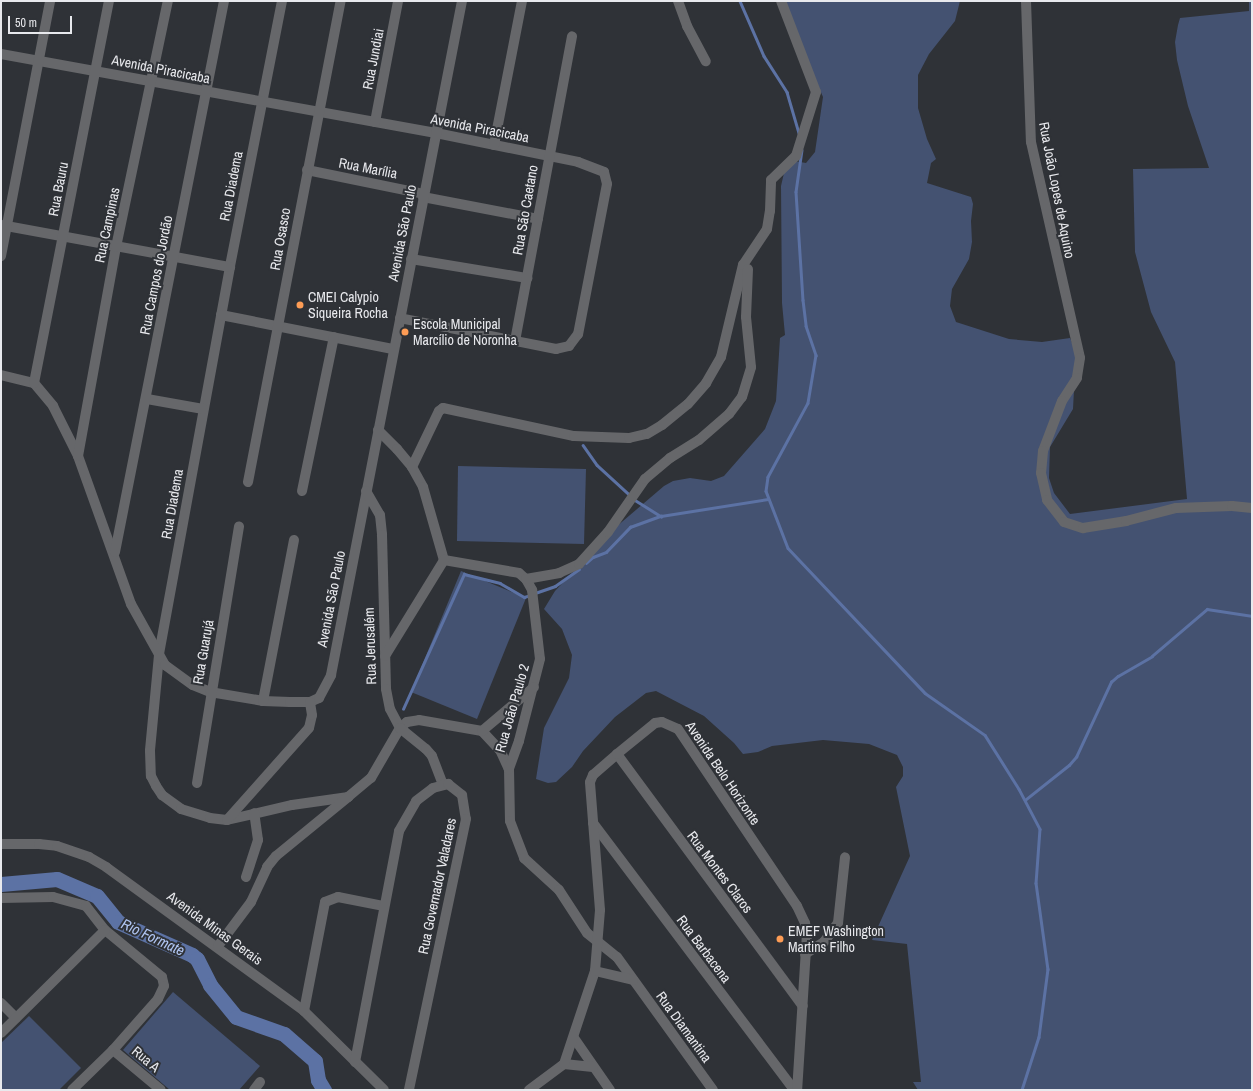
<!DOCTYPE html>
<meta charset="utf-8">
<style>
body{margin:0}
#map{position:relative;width:1253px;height:1091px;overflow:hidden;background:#2f3237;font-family:"Archivo Narrow",sans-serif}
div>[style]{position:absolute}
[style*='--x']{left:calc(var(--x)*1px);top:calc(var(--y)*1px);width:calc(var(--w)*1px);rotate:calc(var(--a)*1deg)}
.green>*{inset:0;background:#445271}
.stream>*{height:2.5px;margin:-1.25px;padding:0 1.25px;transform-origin:1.25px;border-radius:1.25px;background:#5c72a4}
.river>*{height:15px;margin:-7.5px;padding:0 7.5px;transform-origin:7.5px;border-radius:7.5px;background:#5c72a4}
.minor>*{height:10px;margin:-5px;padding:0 5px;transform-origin:5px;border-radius:5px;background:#66676a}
.dots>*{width:11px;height:11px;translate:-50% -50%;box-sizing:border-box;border:2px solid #2f3237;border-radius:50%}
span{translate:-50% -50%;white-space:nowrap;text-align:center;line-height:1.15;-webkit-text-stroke:4px #2f3237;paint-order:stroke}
.street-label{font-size:14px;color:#e8e9ed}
.poi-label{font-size:14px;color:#e8e9ed}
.left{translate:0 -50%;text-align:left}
.water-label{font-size:15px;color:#b0c5f2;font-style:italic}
.frame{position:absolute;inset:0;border:2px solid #e8e9ed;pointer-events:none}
.scale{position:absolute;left:8px;top:16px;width:64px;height:18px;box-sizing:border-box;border:2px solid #e8e9ed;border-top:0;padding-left:5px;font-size:12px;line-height:14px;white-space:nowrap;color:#e8e9ed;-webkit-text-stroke:3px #2f3237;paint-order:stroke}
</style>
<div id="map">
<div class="green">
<i style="clip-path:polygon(783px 1px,960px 1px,955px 21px,929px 54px,918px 75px,918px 108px,927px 139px,936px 159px,931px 163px,927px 183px,971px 197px,973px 204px,971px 221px,972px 242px,969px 259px,952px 289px,950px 306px,956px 322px,1009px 339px,1042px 342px,1070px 338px,1076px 352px,1073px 409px,1050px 447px,1049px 478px,1054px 493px,1070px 514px,1187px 499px,1175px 362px,1151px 312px,1135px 252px,1133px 169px,1209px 168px,1188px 106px,1177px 60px,1175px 42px,1178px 25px,1180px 18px,1249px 11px,1249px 1px,1252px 1px,1252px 1090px,918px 1090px,913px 1082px,921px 1082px,907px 944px,872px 940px,910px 856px,896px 787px,903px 776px,903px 767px,897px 755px,869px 744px,823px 740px,772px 746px,758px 752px,743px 754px,734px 743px,704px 716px,656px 691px,646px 693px,615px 717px,583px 751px,572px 767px,556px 782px,548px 783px,536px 779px,544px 728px,569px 678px,572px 655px,562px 629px,544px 609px,555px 591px,616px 527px,664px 486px,673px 481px,690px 478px,711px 481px,724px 476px,765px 429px,776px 401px,780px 338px,785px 335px,782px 303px,781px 186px,784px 173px,794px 161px,806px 163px,815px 152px,823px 97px)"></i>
<i style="clip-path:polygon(458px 466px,586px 469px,584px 544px,457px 541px)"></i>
<i style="clip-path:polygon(461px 571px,526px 598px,477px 719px,411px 692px)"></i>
<i style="clip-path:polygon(173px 992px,260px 1066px,239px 1090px,170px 1090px,123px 1050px)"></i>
<i style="clip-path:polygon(29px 1016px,81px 1068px,59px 1090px,1px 1090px,1px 1043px)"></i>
</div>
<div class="stream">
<i style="--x:740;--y:1;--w:60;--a:66.4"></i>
<i style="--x:764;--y:56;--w:43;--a:57.4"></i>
<i style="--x:787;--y:92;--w:43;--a:73.7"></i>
<i style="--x:802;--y:150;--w:42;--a:98.1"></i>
<i style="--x:796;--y:192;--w:108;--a:86.3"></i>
<i style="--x:803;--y:300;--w:26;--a:83"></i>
<i style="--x:806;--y:326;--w:31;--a:71"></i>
<i style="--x:816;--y:355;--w:49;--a:99.5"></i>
<i style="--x:808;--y:403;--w:84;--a:118.4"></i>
<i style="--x:768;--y:477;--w:14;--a:98"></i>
<i style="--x:766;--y:491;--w:61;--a:68.9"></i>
<i style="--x:788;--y:548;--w:199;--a:46.6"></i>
<i style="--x:925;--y:693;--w:73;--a:35"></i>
<i style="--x:985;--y:735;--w:64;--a:57.8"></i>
<i style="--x:1019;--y:789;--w:45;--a:62.3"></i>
<i style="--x:1040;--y:829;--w:54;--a:94.2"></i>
<i style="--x:1036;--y:883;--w:87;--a:82.1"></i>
<i style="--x:1048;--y:969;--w:69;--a:97.5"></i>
<i style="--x:1039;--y:1037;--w:56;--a:107.8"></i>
<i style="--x:583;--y:445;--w:24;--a:55"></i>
<i style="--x:597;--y:465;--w:46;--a:42.4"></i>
<i style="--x:635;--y:500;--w:31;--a:32"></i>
<i style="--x:586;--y:563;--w:9;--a:-41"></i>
<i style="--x:593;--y:557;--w:14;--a:-21"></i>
<i style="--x:606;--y:552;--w:35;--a:-46"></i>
<i style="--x:630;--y:527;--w:33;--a:-20"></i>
<i style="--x:661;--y:516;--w:108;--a:-9"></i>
<i style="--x:535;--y:593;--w:21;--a:-19"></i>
<i style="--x:555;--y:586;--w:29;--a:-35"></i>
<i style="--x:403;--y:709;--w:148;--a:-65.7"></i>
<i style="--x:464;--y:574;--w:37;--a:14"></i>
<i style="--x:500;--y:583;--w:28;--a:30"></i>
<i style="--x:524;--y:597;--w:7;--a:-16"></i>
<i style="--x:1025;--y:800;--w:56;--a:-38.5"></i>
<i style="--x:1069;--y:765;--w:11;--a:-49"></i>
<i style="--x:1076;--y:757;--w:83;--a:-65"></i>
<i style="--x:1111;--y:682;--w:9;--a:-41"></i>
<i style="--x:1118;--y:676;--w:39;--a:-30"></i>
<i style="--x:1152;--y:656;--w:72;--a:-40.5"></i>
<i style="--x:1207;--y:609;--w:46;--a:8.8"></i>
</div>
<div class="river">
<i style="--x:1;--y:884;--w:56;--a:-5.1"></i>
<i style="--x:57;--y:879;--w:43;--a:23"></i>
<i style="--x:97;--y:896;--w:33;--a:51"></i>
<i style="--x:118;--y:922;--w:81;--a:24"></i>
<i style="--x:192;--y:955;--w:6;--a:39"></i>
<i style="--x:197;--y:959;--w:29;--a:63"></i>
<i style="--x:210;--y:985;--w:41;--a:50.9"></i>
<i style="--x:236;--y:1017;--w:51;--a:19.5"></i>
<i style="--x:284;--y:1034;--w:41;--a:41.1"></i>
<i style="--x:315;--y:1061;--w:19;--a:81"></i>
<i style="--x:318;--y:1080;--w:12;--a:59"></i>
</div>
<div class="minor">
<i style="--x:282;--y:1;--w:271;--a:101.1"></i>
<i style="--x:230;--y:267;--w:394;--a:100.4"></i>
<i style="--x:159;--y:655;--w:96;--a:95.4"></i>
<i style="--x:150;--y:751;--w:25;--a:88"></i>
<i style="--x:151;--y:776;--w:11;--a:63"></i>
<i style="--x:156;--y:786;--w:11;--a:56"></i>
<i style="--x:162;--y:795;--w:24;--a:36"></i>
<i style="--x:181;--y:809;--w:30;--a:17"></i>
<i style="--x:210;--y:818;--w:17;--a:7"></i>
<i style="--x:227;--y:820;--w:67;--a:-13"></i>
<i style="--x:292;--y:805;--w:57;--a:-8.1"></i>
<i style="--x:348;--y:797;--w:30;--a:-40"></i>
<i style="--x:371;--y:778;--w:58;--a:-59.9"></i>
<i style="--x:400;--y:728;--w:9;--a:-41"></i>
<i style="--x:407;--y:722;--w:12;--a:-9"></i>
<i style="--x:419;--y:720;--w:64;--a:9.9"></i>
<i style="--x:482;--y:731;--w:26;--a:47"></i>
<i style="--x:500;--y:750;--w:21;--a:65"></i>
<i style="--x:509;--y:769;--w:52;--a:88.9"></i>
<i style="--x:510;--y:821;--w:40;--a:69"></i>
<i style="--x:524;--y:858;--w:47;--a:42.4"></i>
<i style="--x:559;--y:890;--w:51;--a:56.9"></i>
<i style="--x:587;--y:933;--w:38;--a:39"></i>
<i style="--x:617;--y:957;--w:164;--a:54.2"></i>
<i style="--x:678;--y:1;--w:27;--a:70"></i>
<i style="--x:687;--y:26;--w:40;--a:62"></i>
<i style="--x:1026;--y:1;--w:141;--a:88"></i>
<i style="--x:1031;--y:142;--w:221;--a:77.2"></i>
<i style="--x:1080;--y:358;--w:20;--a:99"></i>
<i style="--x:1077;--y:378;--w:27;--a:123"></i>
<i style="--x:1062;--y:401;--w:53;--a:110.8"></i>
<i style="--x:1043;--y:451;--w:22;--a:95"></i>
<i style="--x:1041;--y:473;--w:28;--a:77"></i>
<i style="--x:1047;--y:500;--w:28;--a:52"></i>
<i style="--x:1064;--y:522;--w:20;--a:18"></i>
<i style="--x:1083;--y:528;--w:44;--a:-9.2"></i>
<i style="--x:1126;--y:521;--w:52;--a:-14.6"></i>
<i style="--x:1176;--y:508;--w:56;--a:-2"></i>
<i style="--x:1232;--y:506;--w:20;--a:6"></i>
<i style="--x:1;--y:54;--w:442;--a:10.3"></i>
<i style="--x:436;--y:133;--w:145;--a:11.5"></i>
<i style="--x:578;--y:162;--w:28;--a:21"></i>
<i style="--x:604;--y:172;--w:12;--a:76"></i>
<i style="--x:607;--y:184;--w:153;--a:100.9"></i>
<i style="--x:578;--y:334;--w:15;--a:127"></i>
<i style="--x:569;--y:346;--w:13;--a:167"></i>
<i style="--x:556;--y:349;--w:159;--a:-168.8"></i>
<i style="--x:375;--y:122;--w:123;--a:-79.2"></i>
<i style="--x:494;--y:145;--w:147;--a:-79"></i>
<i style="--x:307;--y:170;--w:119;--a:11.6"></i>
<i style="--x:423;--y:197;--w:117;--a:10.8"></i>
<i style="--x:1;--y:225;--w:233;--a:10.4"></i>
<i style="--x:1;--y:256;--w:260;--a:-79.1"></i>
<i style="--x:411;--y:259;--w:118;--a:9.3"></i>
<i style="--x:221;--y:315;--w:175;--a:11.2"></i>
<i style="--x:515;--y:341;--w:310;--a:-79.4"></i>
<i style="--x:1;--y:375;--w:34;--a:14"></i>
<i style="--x:34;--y:383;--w:30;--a:50"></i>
<i style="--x:53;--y:406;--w:56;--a:63.4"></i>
<i style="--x:78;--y:456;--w:157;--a:70.3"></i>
<i style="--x:131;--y:604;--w:70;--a:60.9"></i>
<i style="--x:165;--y:665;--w:34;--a:36"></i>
<i style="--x:193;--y:685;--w:18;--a:22"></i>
<i style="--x:210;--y:692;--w:54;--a:9.6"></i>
<i style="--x:263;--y:701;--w:27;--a:2"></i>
<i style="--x:290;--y:702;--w:20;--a:0"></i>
<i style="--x:310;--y:702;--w:10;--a:-24"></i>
<i style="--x:319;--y:698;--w:26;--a:-62"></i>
<i style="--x:331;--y:675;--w:687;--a:-79"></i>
<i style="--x:34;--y:383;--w:389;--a:-78.9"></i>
<i style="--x:147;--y:399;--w:57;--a:10.1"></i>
<i style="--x:378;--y:430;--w:27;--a:45"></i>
<i style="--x:397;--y:449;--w:23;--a:50"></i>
<i style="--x:412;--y:467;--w:23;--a:61"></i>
<i style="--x:423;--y:487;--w:76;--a:74"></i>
<i style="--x:78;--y:456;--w:212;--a:-79.7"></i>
<i style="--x:116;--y:247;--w:251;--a:-78.1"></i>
<i style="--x:412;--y:467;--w:62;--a:-64.3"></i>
<i style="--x:439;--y:411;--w:5;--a:-37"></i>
<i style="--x:443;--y:408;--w:134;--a:12.1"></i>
<i style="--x:574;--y:436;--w:55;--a:2.1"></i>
<i style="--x:629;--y:438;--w:18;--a:-13"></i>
<i style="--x:647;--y:434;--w:17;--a:-31"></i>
<i style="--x:662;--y:425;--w:33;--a:-39"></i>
<i style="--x:688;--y:404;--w:28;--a:-49"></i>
<i style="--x:706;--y:383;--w:30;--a:-60"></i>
<i style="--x:721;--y:357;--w:95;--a:-76.6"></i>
<i style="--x:743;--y:265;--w:43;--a:-56.3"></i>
<i style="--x:767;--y:229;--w:18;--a:-81"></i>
<i style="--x:770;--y:211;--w:31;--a:-88"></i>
<i style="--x:771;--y:180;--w:35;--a:-44"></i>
<i style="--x:796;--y:156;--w:67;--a:-72.6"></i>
<i style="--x:816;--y:92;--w:97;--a:-111"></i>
<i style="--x:248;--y:482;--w:490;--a:-79.1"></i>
<i style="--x:302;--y:491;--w:157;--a:-78.3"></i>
<i style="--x:366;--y:491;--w:28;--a:60"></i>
<i style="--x:380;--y:515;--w:20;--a:84"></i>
<i style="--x:382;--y:535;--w:154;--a:88.5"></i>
<i style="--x:386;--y:689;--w:20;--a:79"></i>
<i style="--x:390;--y:709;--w:21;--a:62"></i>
<i style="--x:400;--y:728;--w:33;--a:39"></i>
<i style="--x:426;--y:749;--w:9;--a:49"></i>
<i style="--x:432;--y:756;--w:30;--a:69"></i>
<i style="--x:115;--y:552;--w:562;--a:-78.81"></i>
<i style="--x:444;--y:560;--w:76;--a:9.8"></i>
<i style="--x:519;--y:573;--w:9;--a:41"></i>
<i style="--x:526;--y:579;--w:13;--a:61"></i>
<i style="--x:532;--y:590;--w:69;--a:83.4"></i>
<i style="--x:540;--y:659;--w:85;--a:104.4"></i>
<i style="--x:519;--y:741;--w:30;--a:110"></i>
<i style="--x:526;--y:579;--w:34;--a:-10"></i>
<i style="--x:559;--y:573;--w:22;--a:-24"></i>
<i style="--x:579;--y:564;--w:43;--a:-47.8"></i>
<i style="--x:608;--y:532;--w:65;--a:-55.1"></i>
<i style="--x:645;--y:479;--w:33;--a:-40"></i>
<i style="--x:670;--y:458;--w:34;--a:-32"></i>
<i style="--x:699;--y:440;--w:40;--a:-41"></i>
<i style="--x:729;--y:414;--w:21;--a:-53"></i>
<i style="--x:742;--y:397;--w:31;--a:-73"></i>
<i style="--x:751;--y:367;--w:50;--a:-95.7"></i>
<i style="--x:746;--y:317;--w:48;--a:-87.6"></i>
<i style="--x:385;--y:656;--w:113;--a:-58.4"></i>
<i style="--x:263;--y:701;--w:164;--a:-79.1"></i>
<i style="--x:482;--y:731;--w:68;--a:-40.2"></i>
<i style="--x:617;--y:754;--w:313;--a:53.6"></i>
<i style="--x:197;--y:783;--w:260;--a:-80.7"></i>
<i style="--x:227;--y:820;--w:123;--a:-48.3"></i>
<i style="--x:309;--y:728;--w:13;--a:-77"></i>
<i style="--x:312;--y:715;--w:13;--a:-99"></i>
<i style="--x:593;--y:823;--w:334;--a:53"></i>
<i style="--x:1;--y:844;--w:38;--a:0"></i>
<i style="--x:39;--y:844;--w:18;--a:6"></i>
<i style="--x:57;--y:846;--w:34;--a:19"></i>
<i style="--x:89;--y:857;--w:20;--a:30"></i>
<i style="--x:106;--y:867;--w:245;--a:36"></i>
<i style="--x:304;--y:1011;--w:112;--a:44.6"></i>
<i style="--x:246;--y:877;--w:39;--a:-72"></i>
<i style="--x:258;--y:840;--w:27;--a:-98"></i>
<i style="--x:1;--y:898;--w:52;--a:-1.1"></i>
<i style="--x:53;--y:897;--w:34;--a:15"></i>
<i style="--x:86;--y:906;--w:31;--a:52"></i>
<i style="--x:105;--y:930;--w:74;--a:39.5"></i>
<i style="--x:162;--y:977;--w:9;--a:77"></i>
<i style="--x:164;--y:986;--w:14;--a:115"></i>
<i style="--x:158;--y:999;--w:68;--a:131.4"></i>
<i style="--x:113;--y:1050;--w:57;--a:135.7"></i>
<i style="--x:218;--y:946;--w:55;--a:-53.1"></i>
<i style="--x:251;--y:902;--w:38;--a:-65"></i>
<i style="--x:267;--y:867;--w:14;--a:-51"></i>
<i style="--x:276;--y:856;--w:93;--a:-39.3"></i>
<i style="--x:805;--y:954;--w:22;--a:-32"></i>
<i style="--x:824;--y:942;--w:24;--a:-54"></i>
<i style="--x:838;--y:923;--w:66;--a:-83.9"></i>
<i style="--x:595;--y:971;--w:39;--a:13"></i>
<i style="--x:1;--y:1003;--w:21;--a:45"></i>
<i style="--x:304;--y:1011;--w:111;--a:-79.1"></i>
<i style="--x:325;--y:902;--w:14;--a:-21"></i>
<i style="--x:338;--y:897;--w:47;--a:11.1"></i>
<i style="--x:1;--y:1033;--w:146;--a:-44.7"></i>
<i style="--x:574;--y:1038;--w:63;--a:55.3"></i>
<i style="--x:113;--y:1050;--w:62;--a:39.8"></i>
<i style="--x:355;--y:1062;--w:235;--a:-79.2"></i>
<i style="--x:399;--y:831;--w:34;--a:-60"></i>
<i style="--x:416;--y:801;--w:21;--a:-37"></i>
<i style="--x:433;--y:788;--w:16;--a:-15"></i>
<i style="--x:448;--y:784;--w:18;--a:38"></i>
<i style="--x:462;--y:795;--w:24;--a:81"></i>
<i style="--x:466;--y:819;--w:277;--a:101.9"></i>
<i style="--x:564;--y:1064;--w:29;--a:6"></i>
<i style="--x:254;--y:1090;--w:10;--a:-53"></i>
<i style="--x:529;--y:1090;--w:44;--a:-36.6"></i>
<i style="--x:564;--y:1064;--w:98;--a:-71.6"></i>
<i style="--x:595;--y:971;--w:61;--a:-85.3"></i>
<i style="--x:600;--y:910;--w:128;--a:-94.5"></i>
<i style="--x:590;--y:782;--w:8;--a:-67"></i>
<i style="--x:593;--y:775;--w:32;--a:-41"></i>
<i style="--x:617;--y:754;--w:49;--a:-39.2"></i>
<i style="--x:655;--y:723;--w:7;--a:-8"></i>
<i style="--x:662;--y:722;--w:17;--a:24"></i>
<i style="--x:678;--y:729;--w:213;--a:56.1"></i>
<i style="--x:797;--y:906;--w:19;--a:65"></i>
<i style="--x:805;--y:923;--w:10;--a:79"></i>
<i style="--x:807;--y:933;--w:157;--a:93.6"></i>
</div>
<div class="dots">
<i style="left:300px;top:305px;background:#fd9c55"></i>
<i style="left:405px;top:332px;background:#fd9c55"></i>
<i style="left:780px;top:939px;background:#fd9c55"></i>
</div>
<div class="street-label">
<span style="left:373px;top:59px;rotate:-79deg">Rua Jundiai</span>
<span style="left:161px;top:69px;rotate:11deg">Avenida Piracicaba</span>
<span style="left:480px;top:128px;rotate:11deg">Avenida Piracicaba</span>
<span style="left:368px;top:168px;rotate:11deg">Rua Marília</span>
<span style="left:231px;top:186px;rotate:-79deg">Rua Diadema</span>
<span style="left:58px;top:189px;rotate:-79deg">Rua Bauru</span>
<span style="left:1057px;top:190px;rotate:79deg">Rua João Lopes de Aquino</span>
<span style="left:525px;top:210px;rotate:-80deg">Rua São Caetano</span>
<span style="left:107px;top:225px;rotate:-78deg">Rua Campinas</span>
<span style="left:402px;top:233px;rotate:-79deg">Avenida São Paulo</span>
<span style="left:280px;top:239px;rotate:-80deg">Rua Osasco</span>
<span style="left:156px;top:275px;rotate:-79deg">Rua Campos do Jordão</span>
<span style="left:172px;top:504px;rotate:-80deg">Rua Diadema</span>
<span style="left:331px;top:599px;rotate:-79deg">Avenida São Paulo</span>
<span style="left:370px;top:646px;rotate:-92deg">Rua Jerusalém</span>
<span style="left:203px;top:652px;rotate:-80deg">Rua Guarujá</span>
<span style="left:512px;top:708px;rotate:-74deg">Rua João Paulo 2</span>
<span style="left:723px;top:773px;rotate:56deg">Avenida Belo Horizonte</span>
<span style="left:720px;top:872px;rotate:53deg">Rua Montes Claros</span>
<span style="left:437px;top:886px;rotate:-78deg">Rua Governador Valadares</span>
<span style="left:215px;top:928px;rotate:36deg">Avenida Minas Gerais</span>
<span style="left:704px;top:949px;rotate:53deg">Rua Barbacena</span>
<span style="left:684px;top:1027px;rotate:54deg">Rua Diamantina</span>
<span style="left:146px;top:1059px;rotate:40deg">Rua A</span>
</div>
<div class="poi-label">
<span class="left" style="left:308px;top:305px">CMEI Calypio<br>Siqueira Rocha</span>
<span class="left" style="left:413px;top:332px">Escola Municipal<br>Marcílio de Noronha</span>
<span class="left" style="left:788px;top:939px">EMEF Washington<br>Martins Filho</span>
</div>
<div class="water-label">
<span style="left:153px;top:937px;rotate:25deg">Rio Formate</span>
</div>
<div class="frame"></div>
<div class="scale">50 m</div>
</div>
